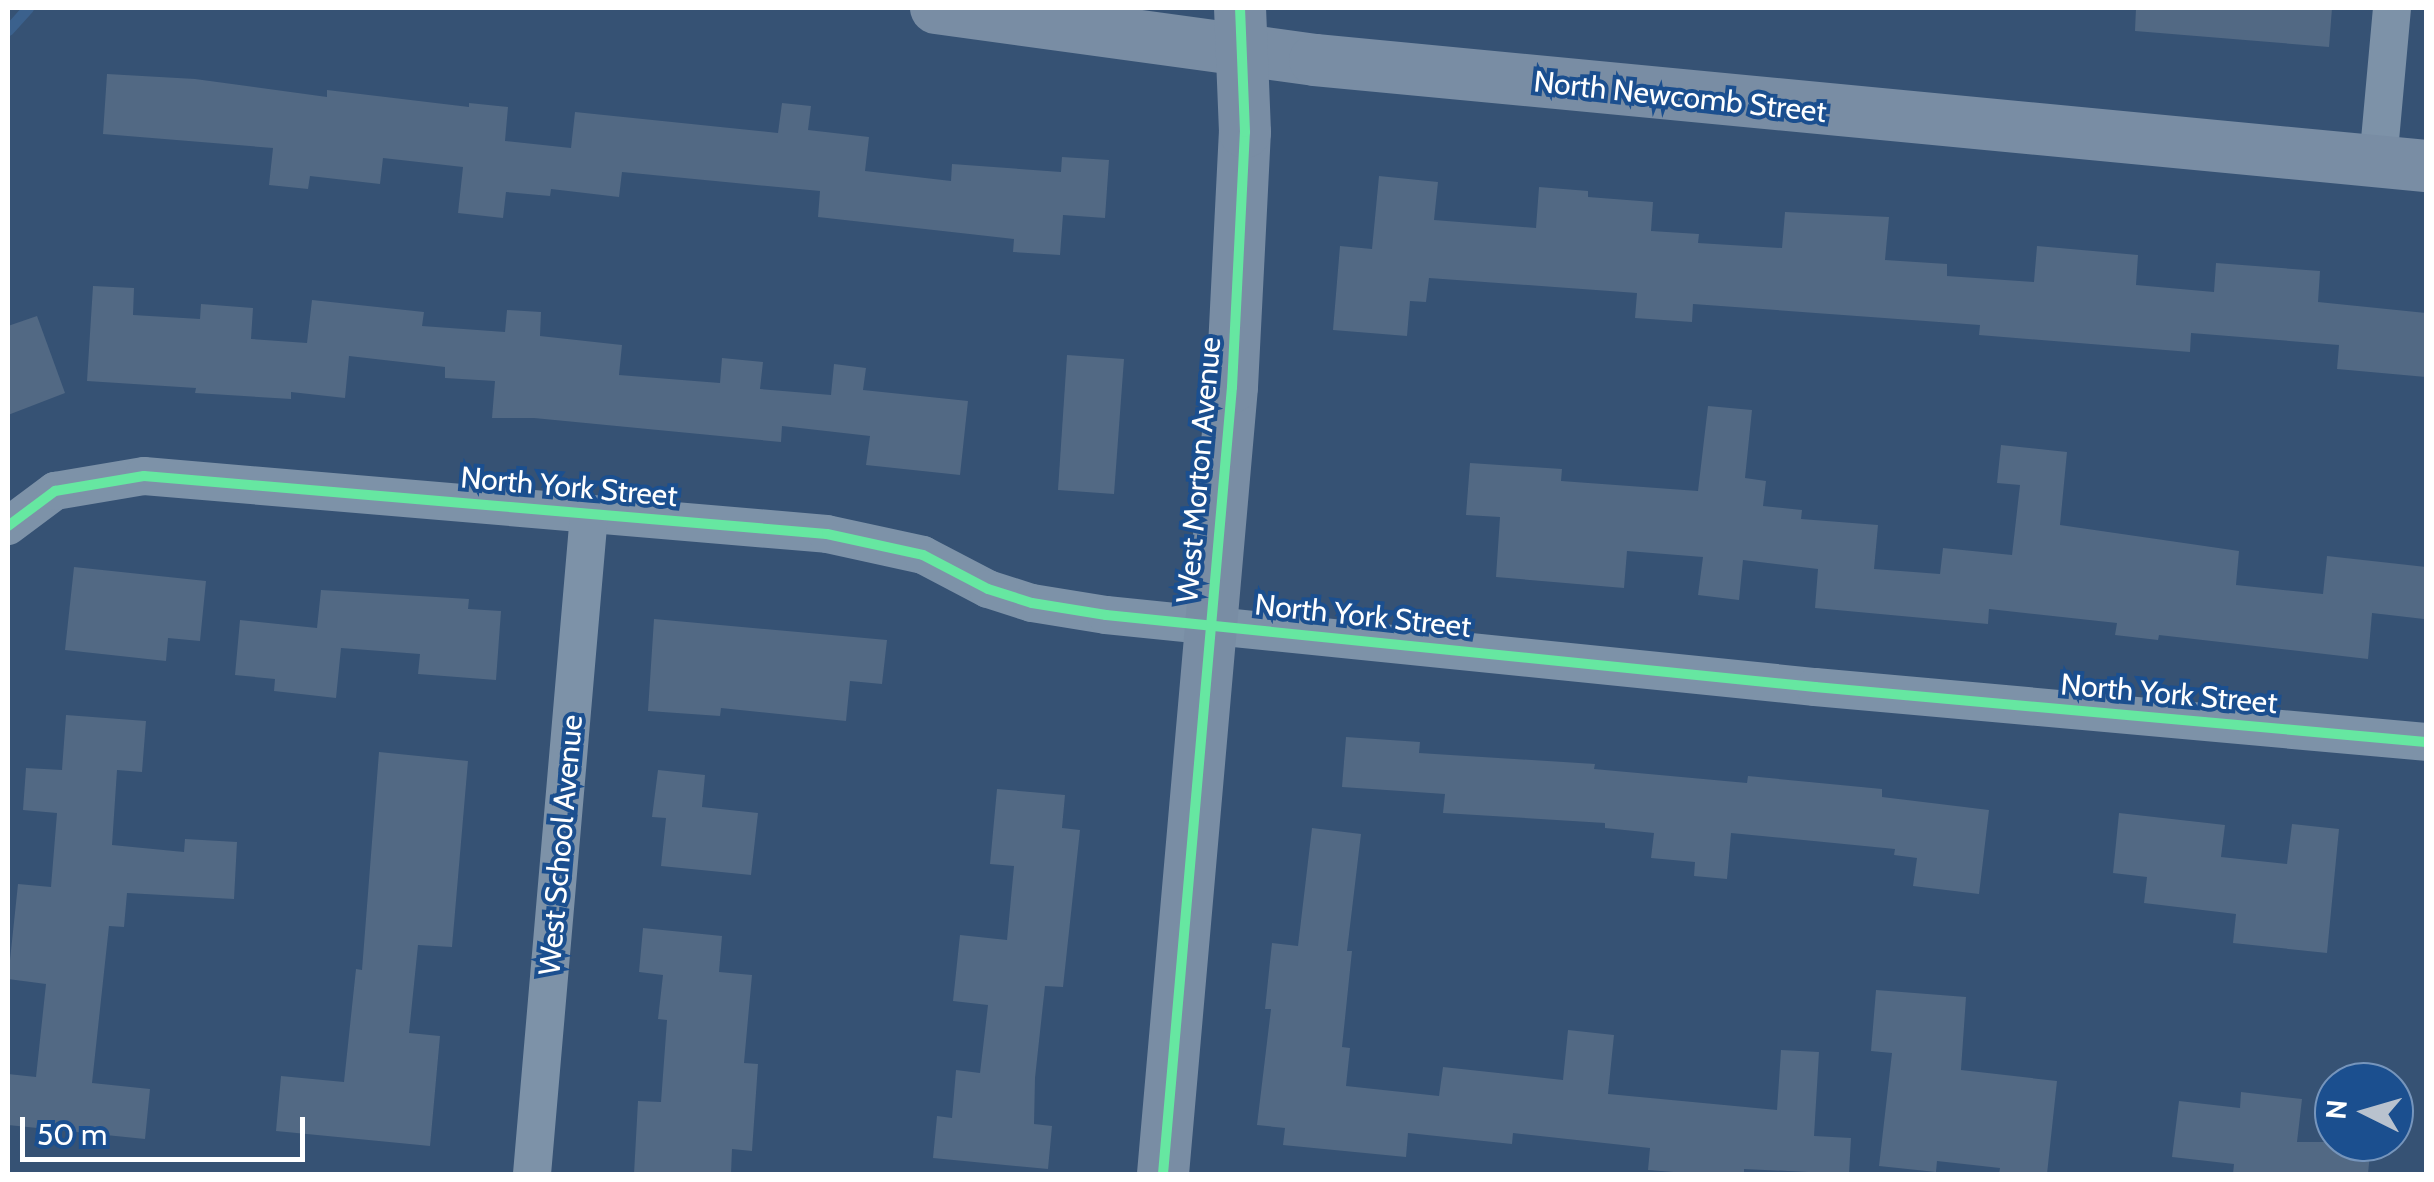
<!DOCTYPE html>
<style>
body{margin:0}
#map{position:relative;width:2434px;height:1182px;overflow:hidden;background:#365274;font-family:Cabin,sans-serif}
div>[style]{position:absolute}
[style*='--x']{left:calc(var(--x)*1px);top:calc(var(--y)*1px);width:calc(var(--w)*1px);rotate:calc(var(--a)*1deg)}
.stream>*{height:11px;margin:-5.5px;padding:0 5.5px;transform-origin:5.5px;border-radius:5.5px;background:#3b618d}
.building>*{inset:0;background:#526984}
.minor>*{height:38px;margin:-19px;padding:0 19px;transform-origin:19px;border-radius:19px;background:#7d92a8}
.secondary>*{height:52px;margin:-26px;padding:0 26px;transform-origin:26px;border-radius:26px;background:#798da4}
.cycleway>*{height:10px;margin:-5px;padding:0 5px;transform-origin:5px;border-radius:5px;background:#66e7a1}
span{translate:-50% -50%;white-space:nowrap;text-align:center;line-height:1.15;-webkit-text-stroke:8px #1b4f8f;paint-order:stroke}
.street-label{font-size:30px;color:#fff}
.frame{position:absolute;inset:0;border:10px solid #fff;pointer-events:none}
.north{position:absolute;left:2314px;top:1062px;width:100px;height:100px;box-sizing:border-box;background:#1b4f8f;border:2px solid #7695bc;border-radius:50%;rotate:275deg;font-size:28px;font-weight:700;line-height:40px;text-align:center;color:#fff}
.north::after{content:'';display:block;margin:auto;width:35px;height:45px;background:#b9c2ce;clip-path:polygon(50% 0,100% 100%,50% 72%,0 100%)}
.scale{position:absolute;left:20px;top:1117px;width:285px;height:45px;box-sizing:border-box;border:5px solid #fff;border-top:0;padding-left:12px;font-size:30px;line-height:35px;white-space:nowrap;color:#fff;-webkit-text-stroke:8px #1b4f8f;paint-order:stroke}
</style>
<div id="map">
<div class="stream">
<i style="--x:8;--y:30;--w:30;--a:-48"></i>
</div>
<div class="building">
<i style="clip-path:polygon(2136px 8px,2332px 8px,2329px 47px,2135px 31px)"></i>
<i style="clip-path:polygon(107px 74px,195px 79px,327px 97px,327px 90px,469px 107px,469px 103px,508px 107px,505px 141px,571px 148px,575px 112px,778px 133px,782px 103px,811px 106px,808px 130px,869px 137px,865px 171px,951px 181px,952px 164px,1061px 172px,1062px 157px,1109px 160px,1105px 218px,1063px 215px,1060px 255px,1013px 252px,1014px 239px,818px 217px,820px 191px,622px 172px,619px 197px,551px 189px,550px 196px,506px 192px,503px 218px,458px 213px,463px 167px,383px 158px,380px 184px,310px 176px,308px 189px,269px 185px,273px 148px,103px 134px)"></i>
<i style="clip-path:polygon(1379px 176px,1438px 182px,1434px 220px,1536px 228px,1539px 187px,1588px 191px,1588px 197px,1653px 202px,1651px 231px,1699px 234px,1698px 243px,1782px 248px,1785px 212px,1889px 217px,1885px 260px,1947px 264px,1947px 276px,2034px 282px,2037px 246px,2138px 255px,2136px 285px,2214px 292px,2216px 263px,2320px 271px,2318px 302px,2426px 313px,2426px 377px,2337px 369px,2339px 345px,2191px 333px,2190px 352px,1979px 335px,1980px 325px,1693px 304px,1692px 322px,1635px 318px,1637px 293px,1429px 278px,1426px 302px,1410px 301px,1407px 336px,1333px 330px,1340px 246px,1372px 249px)"></i>
<i style="clip-path:polygon(93px 286px,134px 288px,133px 315px,200px 319px,201px 304px,253px 308px,251px 339px,307px 343px,312px 300px,424px 312px,422px 326px,505px 332px,507px 310px,541px 312px,540px 336px,622px 345px,619px 375px,720px 383px,722px 358px,763px 362px,760px 389px,831px 395px,834px 364px,866px 368px,863px 390px,968px 401px,960px 475px,866px 465px,870px 436px,782px 426px,781px 442px,534px 418px,492px 418px,495px 381px,445px 378px,445px 367px,349px 356px,345px 398px,291px 392px,291px 399px,195px 393px,196px 388px,87px 381px)"></i>
<i style="clip-path:polygon(37px 316px,65px 393px,8px 415px,8px 326px)"></i>
<i style="clip-path:polygon(1067px 355px,1124px 359px,1114px 494px,1058px 490px)"></i>
<i style="clip-path:polygon(1708px 406px,1752px 410px,1745px 478px,1766px 481px,1763px 506px,1802px 510px,1801px 519px,1878px 525px,1874px 569px,1940px 574px,1943px 548px,2012px 555px,2020px 485px,1997px 483px,2001px 445px,2067px 452px,2060px 525px,2239px 551px,2236px 585px,2323px 594px,2327px 556px,2426px 567px,2424px 619px,2372px 613px,2368px 659px,2159px 635px,2158px 640px,2115px 635px,2117px 623px,1989px 609px,1988px 624px,1815px 608px,1818px 569px,1743px 560px,1739px 600px,1698px 595px,1703px 557px,1627px 551px,1624px 588px,1496px 577px,1500px 517px,1466px 515px,1470px 463px,1562px 469px,1561px 481px,1698px 491px)"></i>
<i style="clip-path:polygon(74px 567px,206px 581px,200px 641px,168px 638px,166px 661px,65px 650px)"></i>
<i style="clip-path:polygon(321px 590px,469px 599px,468px 609px,501px 611px,496px 680px,418px 674px,420px 654px,341px 648px,336px 698px,274px 691px,275px 679px,235px 675px,240px 620px,317px 628px)"></i>
<i style="clip-path:polygon(654px 619px,887px 640px,882px 684px,850px 681px,846px 721px,721px 708px,720px 716px,648px 711px)"></i>
<i style="clip-path:polygon(66px 715px,146px 721px,142px 772px,117px 770px,112px 845px,184px 852px,185px 839px,237px 842px,234px 899px,127px 893px,124px 927px,109px 926px,92px 1083px,150px 1089px,145px 1139px,8px 1125px,8px 1074px,36px 1077px,46px 984px,8px 979px,18px 884px,51px 887px,57px 813px,23px 810px,26px 768px,62px 770px)"></i>
<i style="clip-path:polygon(1346px 737px,1420px 742px,1419px 753px,1595px 764px,1594px 769px,1747px 783px,1748px 776px,1882px 789px,1882px 797px,1989px 810px,1979px 894px,1913px 886px,1917px 858px,1894px 855px,1895px 849px,1731px 833px,1727px 879px,1694px 876px,1695px 862px,1651px 858px,1654px 833px,1605px 828px,1605px 823px,1443px 813px,1445px 794px,1342px 787px)"></i>
<i style="clip-path:polygon(379px 752px,468px 761px,452px 947px,418px 945px,409px 1033px,440px 1036px,430px 1146px,276px 1131px,281px 1076px,344px 1082px,356px 969px,362px 970px)"></i>
<i style="clip-path:polygon(658px 770px,705px 775px,702px 807px,758px 813px,751px 875px,661px 866px,666px 818px,652px 817px)"></i>
<i style="clip-path:polygon(997px 789px,1065px 795px,1062px 828px,1080px 830px,1063px 987px,1045px 986px,1035px 1078px,1034px 1124px,1052px 1126px,1048px 1169px,933px 1158px,937px 1116px,952px 1118px,956px 1070px,980px 1073px,988px 1005px,953px 1001px,960px 935px,1007px 940px,1014px 866px,990px 864px)"></i>
<i style="clip-path:polygon(2119px 813px,2225px 825px,2221px 857px,2287px 864px,2292px 824px,2339px 829px,2327px 953px,2233px 943px,2236px 914px,2144px 903px,2147px 877px,2113px 873px)"></i>
<i style="clip-path:polygon(1312px 828px,1361px 834px,1347px 951px,1352px 951px,1342px 1047px,1350px 1048px,1346px 1086px,1439px 1096px,1443px 1067px,1563px 1080px,1568px 1030px,1614px 1035px,1608px 1094px,1777px 1110px,1781px 1050px,1819px 1052px,1814px 1136px,1851px 1138px,1849px 1174px,1744px 1169px,1744px 1174px,1699px 1174px,1648px 1170px,1650px 1148px,1513px 1133px,1512px 1144px,1408px 1133px,1406px 1157px,1283px 1145px,1285px 1128px,1257px 1125px,1271px 1009px,1265px 1009px,1272px 943px,1298px 946px)"></i>
<i style="clip-path:polygon(643px 928px,722px 936px,719px 972px,752px 975px,744px 1063px,758px 1064px,752px 1151px,732px 1149px,731px 1174px,634px 1174px,638px 1101px,661px 1102px,667px 1020px,658px 1019px,663px 975px,639px 972px)"></i>
<i style="clip-path:polygon(1876px 990px,1966px 997px,1961px 1070px,2057px 1081px,2047px 1174px,1999px 1174px,2000px 1168px,1937px 1161px,1936px 1172px,1879px 1166px,1892px 1053px,1871px 1051px)"></i>
<i style="clip-path:polygon(2241px 1092px,2302px 1099px,2297px 1142px,2371px 1142px,2368px 1174px,2233px 1174px,2234px 1164px,2172px 1157px,2179px 1101px,2240px 1108px)"></i>
</div>
<div class="minor">
<i style="--x:2378;--y:162;--w:155;--a:-84.8"></i>
<i style="--x:8;--y:526;--w:59;--a:-36.7"></i>
<i style="--x:55;--y:491;--w:90;--a:-9.6"></i>
<i style="--x:144;--y:476;--w:685;--a:4.85"></i>
<i style="--x:827;--y:534;--w:98;--a:12.3"></i>
<i style="--x:923;--y:555;--w:73;--a:27.6"></i>
<i style="--x:988;--y:589;--w:46;--a:17.7"></i>
<i style="--x:1032;--y:603;--w:75;--a:9.2"></i>
<i style="--x:1106;--y:615;--w:713;--a:5.8"></i>
<i style="--x:1815;--y:687;--w:613;--a:5.14"></i>
<i style="--x:532;--y:1174;--w:661;--a:-85.06"></i>
</div>
<div class="secondary">
<i style="--x:936;--y:8;--w:383;--a:7.8"></i>
<i style="--x:1315;--y:60;--w:1116;--a:5.45"></i>
<i style="--x:1163;--y:1174;--w:790;--a:-84.99"></i>
<i style="--x:1232;--y:387;--w:255;--a:-87.1"></i>
<i style="--x:1245;--y:132;--w:124;--a:-92.3"></i>
</div>
<div class="cycleway">
<i style="--x:8;--y:526;--w:59;--a:-36.7"></i>
<i style="--x:55;--y:491;--w:90;--a:-9.6"></i>
<i style="--x:144;--y:476;--w:685;--a:4.85"></i>
<i style="--x:827;--y:534;--w:98;--a:12.3"></i>
<i style="--x:923;--y:555;--w:73;--a:27.6"></i>
<i style="--x:988;--y:589;--w:46;--a:17.7"></i>
<i style="--x:1032;--y:603;--w:75;--a:9.2"></i>
<i style="--x:1106;--y:615;--w:713;--a:5.8"></i>
<i style="--x:1815;--y:687;--w:613;--a:5.14"></i>
<i style="--x:1163;--y:1174;--w:790;--a:-84.99"></i>
<i style="--x:1232;--y:387;--w:255;--a:-87.1"></i>
<i style="--x:1245;--y:132;--w:124;--a:-92.3"></i>
</div>
<div class="street-label">
<span style="left:1680px;top:97px;rotate:6deg">North Newcomb Street</span>
<span style="left:1199px;top:470px;rotate:-85deg">West Morton Avenue</span>
<span style="left:569px;top:487px;rotate:5deg">North York Street</span>
<span style="left:1363px;top:616px;rotate:6deg">North York Street</span>
<span style="left:2169px;top:694px;rotate:5deg">North York Street</span>
<span style="left:561px;top:845px;rotate:-85deg">West School Avenue</span>
</div>
<div class="frame"></div>
<div class="north">N</div>
<div class="scale">50 m</div>
</div>
